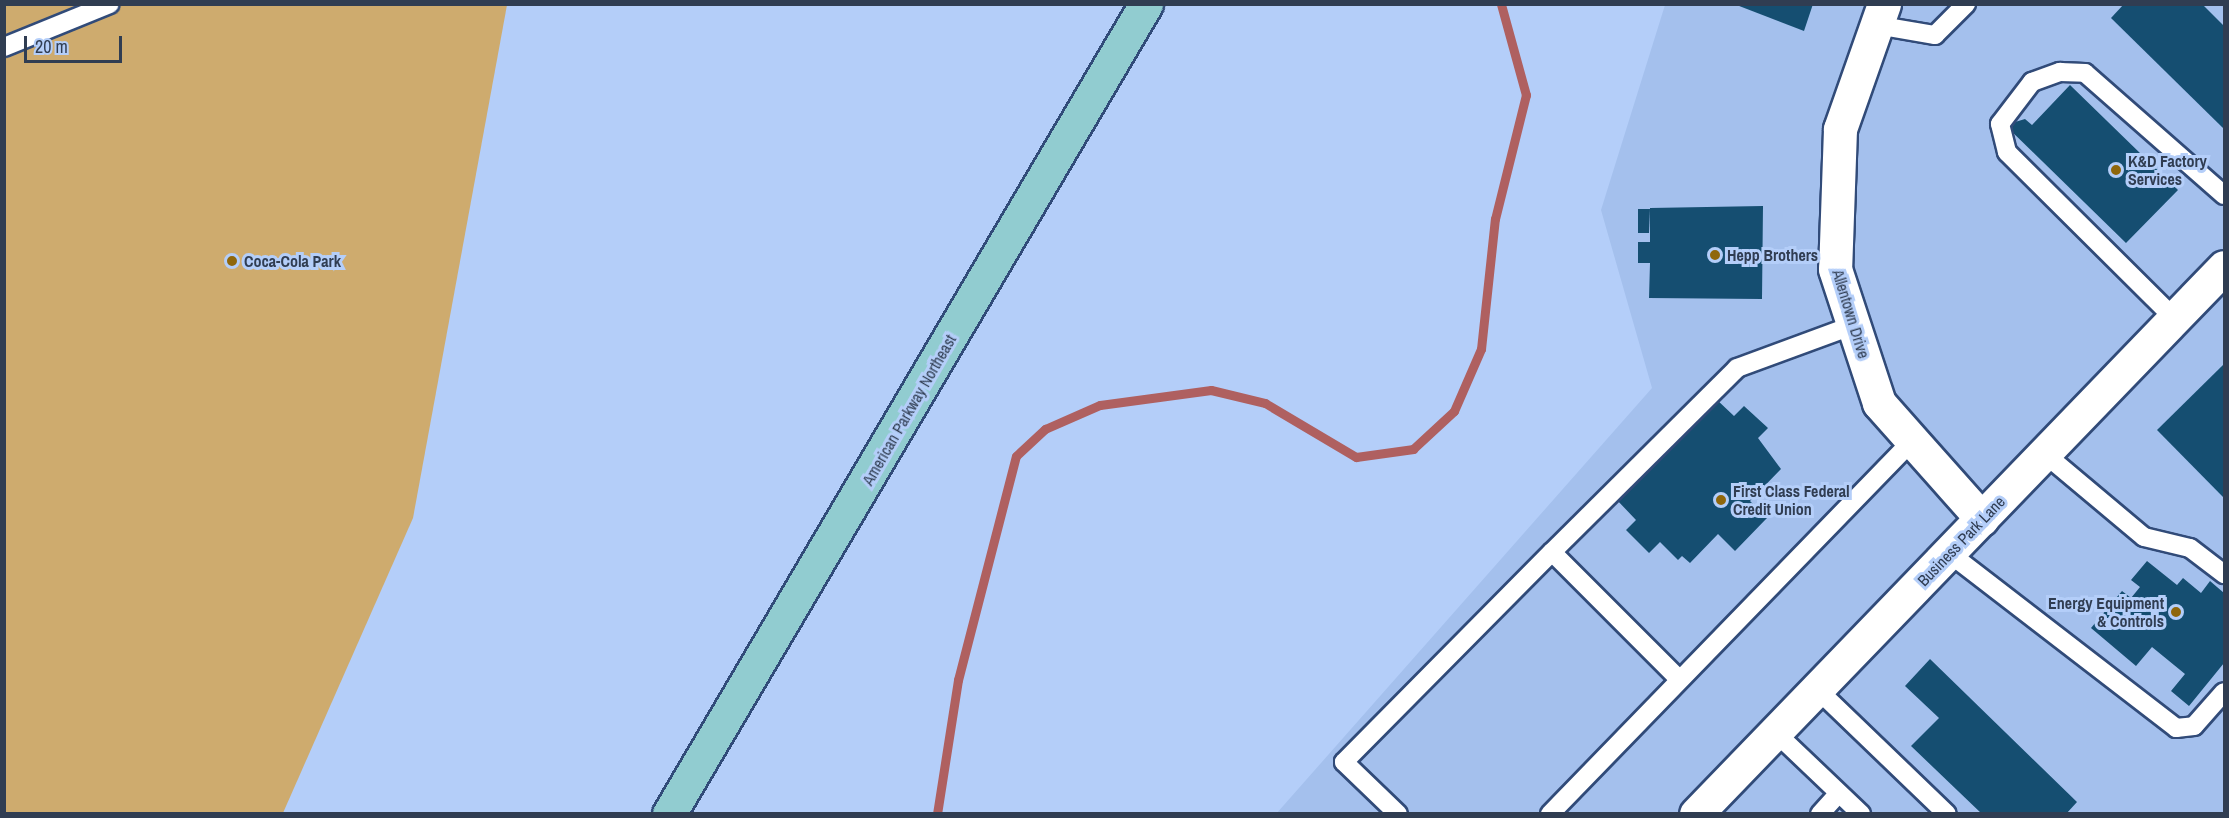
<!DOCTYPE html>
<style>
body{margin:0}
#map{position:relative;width:2229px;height:818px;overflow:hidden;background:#b4cef9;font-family:"Archivo Narrow",sans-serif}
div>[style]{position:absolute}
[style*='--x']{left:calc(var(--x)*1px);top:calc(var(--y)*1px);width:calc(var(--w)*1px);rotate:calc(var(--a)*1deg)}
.built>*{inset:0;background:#a4c0ed}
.green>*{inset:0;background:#ceab6e}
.stream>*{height:9px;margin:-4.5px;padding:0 4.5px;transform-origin:4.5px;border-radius:4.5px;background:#af6060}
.building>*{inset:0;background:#154e71}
.roads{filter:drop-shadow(2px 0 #314b79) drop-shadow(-2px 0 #314b79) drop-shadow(0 2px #314b79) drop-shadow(0 -2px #314b79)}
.lane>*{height:18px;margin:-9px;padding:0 9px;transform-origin:9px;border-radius:9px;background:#fff}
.street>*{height:33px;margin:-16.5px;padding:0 16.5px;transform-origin:16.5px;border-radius:16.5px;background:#fff}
.primary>*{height:33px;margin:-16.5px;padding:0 16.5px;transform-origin:16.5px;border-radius:16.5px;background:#91ccd0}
.dots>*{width:16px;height:16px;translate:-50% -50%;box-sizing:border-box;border:3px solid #b4cef9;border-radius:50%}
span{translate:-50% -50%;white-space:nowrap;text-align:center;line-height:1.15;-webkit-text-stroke:6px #b4cef9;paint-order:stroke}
.poi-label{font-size:16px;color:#303d52;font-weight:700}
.left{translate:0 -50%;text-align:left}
.right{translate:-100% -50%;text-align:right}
.street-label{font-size:16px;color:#303d52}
.frame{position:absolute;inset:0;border:6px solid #303d52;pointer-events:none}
.scale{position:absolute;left:24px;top:36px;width:98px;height:27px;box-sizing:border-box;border:3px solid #303d52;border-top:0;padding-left:8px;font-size:18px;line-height:21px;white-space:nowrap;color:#303d52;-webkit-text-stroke:4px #b4cef9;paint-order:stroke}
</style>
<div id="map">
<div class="built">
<i style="clip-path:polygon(1665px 5px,2224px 5px,2224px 813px,1276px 814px,1652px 388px,1601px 210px)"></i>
</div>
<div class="green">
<i style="clip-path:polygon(5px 5px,507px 5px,413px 518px,283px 813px,5px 814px)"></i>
</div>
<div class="stream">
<i style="--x:937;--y:814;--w:136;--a:-81.1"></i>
<i style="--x:958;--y:680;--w:231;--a:-75.5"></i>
<i style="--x:1016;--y:456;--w:40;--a:-43"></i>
<i style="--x:1045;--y:429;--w:60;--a:-23.6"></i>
<i style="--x:1100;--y:405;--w:112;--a:-7.7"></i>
<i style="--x:1211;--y:390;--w:56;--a:13.5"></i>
<i style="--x:1265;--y:403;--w:106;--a:30.7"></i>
<i style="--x:1356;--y:457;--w:58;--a:-8"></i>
<i style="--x:1413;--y:449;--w:56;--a:-42.8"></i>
<i style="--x:1454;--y:411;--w:68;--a:-66.5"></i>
<i style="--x:1481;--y:349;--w:131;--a:-83.9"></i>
<i style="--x:1495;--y:219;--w:128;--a:-76"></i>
<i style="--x:1526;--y:95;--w:94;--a:-105.4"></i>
</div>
<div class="building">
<i style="clip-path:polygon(1734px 4px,1813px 4px,1804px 31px)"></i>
<i style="clip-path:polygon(2124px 4px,2202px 4px,2224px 26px,2224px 129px,2111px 18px)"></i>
<i style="clip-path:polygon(2070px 85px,2178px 190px,2126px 243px,2005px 125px,2025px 119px,2032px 125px)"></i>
<i style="clip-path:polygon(1763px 206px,1762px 299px,1649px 298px,1650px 263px,1638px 263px,1638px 242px,1650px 242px,1650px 208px)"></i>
<i style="clip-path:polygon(1638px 209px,1650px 209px,1649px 233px,1638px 233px)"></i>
<i style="clip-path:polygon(2224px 364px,2224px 498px,2157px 430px)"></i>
<i style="clip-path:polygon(1715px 398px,1734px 416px,1744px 406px,1768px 428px,1758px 438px,1781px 469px,1750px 501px,1767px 518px,1735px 551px,1718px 534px,1690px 563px,1682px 556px,1678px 560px,1660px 542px,1649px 553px,1626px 530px,1636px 520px,1616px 499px)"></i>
<i style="clip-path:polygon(2147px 561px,2177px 585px,2183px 578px,2201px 593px,2210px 581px,2224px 593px,2224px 663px,2189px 706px,2171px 691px,2185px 674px,2152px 647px,2136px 666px,2091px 628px,2122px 591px,2131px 598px,2140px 587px,2131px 580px)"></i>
<i style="clip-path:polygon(1930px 659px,2077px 802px,2066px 814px,1982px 814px,1911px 746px,1939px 718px,1905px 686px)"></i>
</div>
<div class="roads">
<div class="lane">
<i style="--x:1876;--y:25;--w:60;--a:9.6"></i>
<i style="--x:1935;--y:35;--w:44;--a:-45"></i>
<i style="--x:4;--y:47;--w:114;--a:-22.1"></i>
<i style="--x:2175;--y:319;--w:237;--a:-135.2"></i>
<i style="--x:2007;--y:152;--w:29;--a:-104"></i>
<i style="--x:2000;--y:124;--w:53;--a:-52.7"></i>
<i style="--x:2032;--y:82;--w:30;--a:-20"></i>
<i style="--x:2060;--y:72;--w:25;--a:2"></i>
<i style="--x:2085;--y:73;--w:185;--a:41.3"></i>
<i style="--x:2045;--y:454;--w:129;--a:40"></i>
<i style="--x:2144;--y:537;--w:47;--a:13.4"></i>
<i style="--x:2190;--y:548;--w:43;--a:37.4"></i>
<i style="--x:1552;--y:552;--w:261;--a:-44.8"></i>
<i style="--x:1737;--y:368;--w:125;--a:-20.2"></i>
<i style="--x:1949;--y:553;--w:287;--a:37.6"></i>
<i style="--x:2176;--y:728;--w:18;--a:-6"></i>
<i style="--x:2194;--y:726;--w:45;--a:-48.6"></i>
<i style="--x:1817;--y:689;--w:180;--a:43.9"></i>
<i style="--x:1775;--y:732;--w:119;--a:43.6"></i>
<i style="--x:1398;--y:814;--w:75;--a:-136.1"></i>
<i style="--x:1344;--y:762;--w:296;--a:-45.3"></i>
<i style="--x:1552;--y:552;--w:180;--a:45"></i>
<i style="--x:1550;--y:814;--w:521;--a:-45.86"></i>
<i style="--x:1820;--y:814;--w:28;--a:-48"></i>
</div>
<div class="street">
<i style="--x:1884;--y:4;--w:133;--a:109.4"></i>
<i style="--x:1840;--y:129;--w:140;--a:92"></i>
<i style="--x:1835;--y:269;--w:141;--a:71.8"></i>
<i style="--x:1879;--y:403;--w:155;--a:48.4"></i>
<i style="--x:1696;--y:814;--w:760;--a:-46.01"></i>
</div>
<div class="primary">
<i style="--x:669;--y:814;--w:940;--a:-59.51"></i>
</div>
</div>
<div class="dots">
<i style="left:2116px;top:170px;background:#8f670c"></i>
<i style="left:1715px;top:255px;background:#8f670c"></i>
<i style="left:232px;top:261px;background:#8f670c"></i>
<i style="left:1721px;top:500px;background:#8f670c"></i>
<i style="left:2176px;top:612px;background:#8f670c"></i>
</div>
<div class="poi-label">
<span class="left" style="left:2128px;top:170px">K&amp;D Factory<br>Services</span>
<span class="left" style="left:1727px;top:255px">Hepp Brothers</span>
<span class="left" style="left:244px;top:261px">Coca-Cola Park</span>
<span class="left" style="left:1733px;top:500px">First Class Federal<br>Credit Union</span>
<span class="right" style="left:2164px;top:612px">Energy Equipment<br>&amp; Controls</span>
</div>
<div class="street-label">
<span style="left:1851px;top:314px;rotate:73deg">Allentown Drive</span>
<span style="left:909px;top:410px;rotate:-60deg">American Parkway Northeast</span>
<span style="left:1961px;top:541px;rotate:-46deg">Business Park Lane</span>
</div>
<div class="frame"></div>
<div class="scale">20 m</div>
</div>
